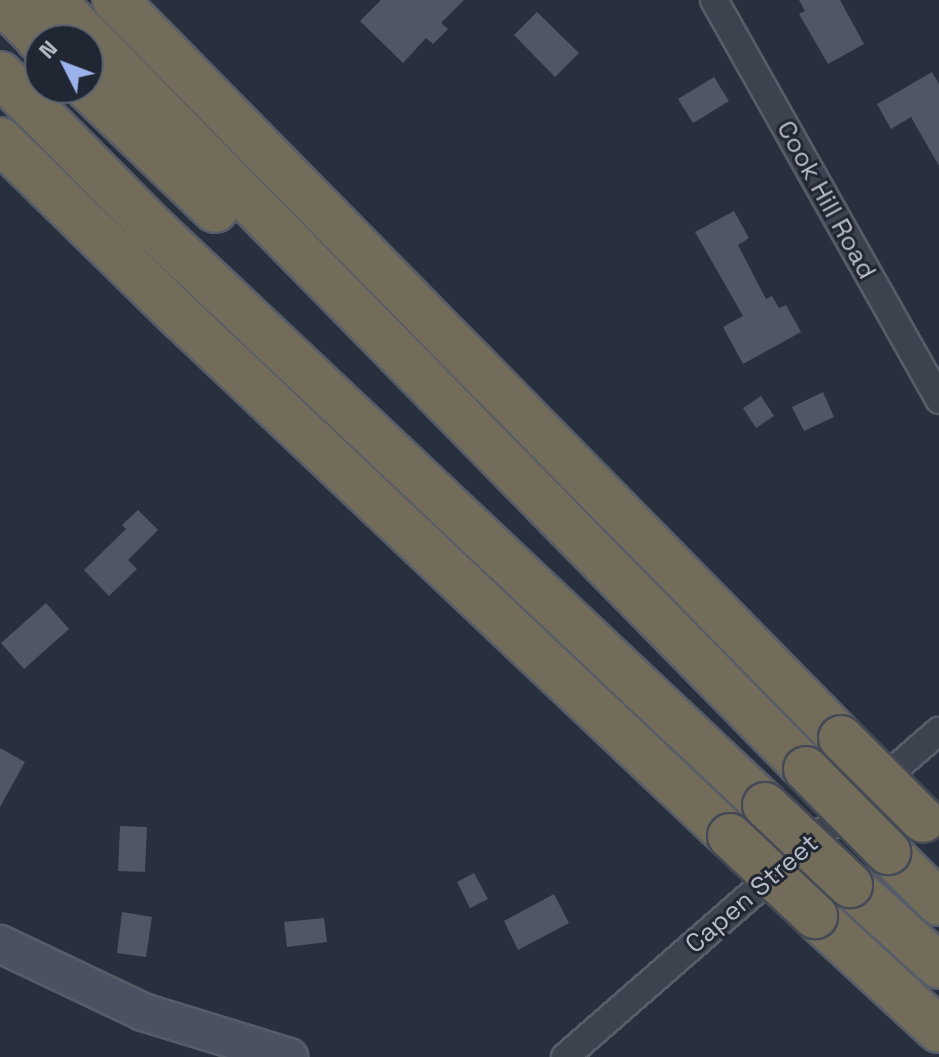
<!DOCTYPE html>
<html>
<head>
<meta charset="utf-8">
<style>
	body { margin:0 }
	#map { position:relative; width:939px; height:1057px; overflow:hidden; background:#282f3d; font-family:"Space Grotesk",sans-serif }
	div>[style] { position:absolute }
	.building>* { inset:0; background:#4f5766 }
	.roads { filter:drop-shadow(2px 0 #575d68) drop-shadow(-2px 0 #575d68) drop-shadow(0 2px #575d68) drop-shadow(0 -2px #575d68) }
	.street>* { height:26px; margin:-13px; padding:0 13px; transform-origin:13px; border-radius:13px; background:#3c424e }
	.secondary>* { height:36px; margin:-18px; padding:0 18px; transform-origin:18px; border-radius:18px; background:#4b5160 }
	.highway>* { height:44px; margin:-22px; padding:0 22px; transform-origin:22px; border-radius:22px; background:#736c5a }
	.bridges { filter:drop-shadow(2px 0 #444a55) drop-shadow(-2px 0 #444a55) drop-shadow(0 2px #444a55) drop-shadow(0 -2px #444a55) }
	.highway-bridge>* { height:44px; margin:-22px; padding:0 22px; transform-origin:22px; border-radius:22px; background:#736c5a }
	span { translate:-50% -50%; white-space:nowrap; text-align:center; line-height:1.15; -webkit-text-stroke:6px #212633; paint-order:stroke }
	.street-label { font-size:26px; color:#b8bdc8 }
	.north { position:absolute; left:24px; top:24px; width:80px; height:80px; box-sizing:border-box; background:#212633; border:2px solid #5d626f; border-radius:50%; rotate:312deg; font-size:22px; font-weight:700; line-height:32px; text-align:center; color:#b8bdc8 }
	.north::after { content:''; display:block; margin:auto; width:28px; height:36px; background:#9ab1ec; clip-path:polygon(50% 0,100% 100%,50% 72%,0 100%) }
</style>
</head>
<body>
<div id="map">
	<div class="building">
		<i style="clip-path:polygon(381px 0,464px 0,441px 23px,448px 29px,433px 44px,426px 38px,403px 63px,360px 21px)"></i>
		<i style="clip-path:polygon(799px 0,840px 0,864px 44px,828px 64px,799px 14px,805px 11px)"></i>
		<i style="clip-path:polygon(537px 12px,579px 53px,555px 77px,514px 35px)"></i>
		<i style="clip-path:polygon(932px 72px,939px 84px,939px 166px,911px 117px,891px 129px,877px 104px)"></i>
		<i style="clip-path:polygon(714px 77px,729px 101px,693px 123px,678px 99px)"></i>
		<i style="clip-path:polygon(734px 211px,749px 238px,738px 245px,766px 299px,772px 296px,779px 308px,786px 305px,801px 332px,743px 364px,723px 327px,743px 316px,695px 232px)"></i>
		<i style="clip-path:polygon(823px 392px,834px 417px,804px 431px,792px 407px)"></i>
		<i style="clip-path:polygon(761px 396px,774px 416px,756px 428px,743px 408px)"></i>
		<i style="clip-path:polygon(138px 510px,158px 530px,128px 560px,137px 569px,109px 596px,84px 570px,126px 529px,122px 525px)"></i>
		<i style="clip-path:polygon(46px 603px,69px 629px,24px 669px,1px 643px)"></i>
		<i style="clip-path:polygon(0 748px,25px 762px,0 807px)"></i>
		<i style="clip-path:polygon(120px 826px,147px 827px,145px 872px,118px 871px)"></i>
		<i style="clip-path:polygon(474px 873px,488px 899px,470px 908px,457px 882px)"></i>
		<i style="clip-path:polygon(554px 894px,569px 923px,518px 950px,504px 921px)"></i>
		<i style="clip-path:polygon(122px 912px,152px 917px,146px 957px,117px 953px)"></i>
		<i style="clip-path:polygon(324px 918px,327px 942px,287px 947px,284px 922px)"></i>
	</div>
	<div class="roads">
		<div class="street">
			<i style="left:714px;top:0;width:459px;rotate:60.6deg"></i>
			<i style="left:565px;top:1057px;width:496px;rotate:-41.1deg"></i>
		</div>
		<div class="secondary">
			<i style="left:0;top:944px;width:158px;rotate:25.4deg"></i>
			<i style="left:143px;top:1012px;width:153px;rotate:17.1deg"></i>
		</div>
		<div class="highway">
			<i style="left:1px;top:0;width:56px;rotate:45.7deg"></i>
			<i style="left:52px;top:0;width:1077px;rotate:45.56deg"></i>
			<i style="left:115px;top:0;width:1035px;rotate:45.47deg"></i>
			<i style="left:0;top:74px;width:218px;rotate:45.2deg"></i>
			<i style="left:154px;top:229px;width:840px;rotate:43.31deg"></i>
			<i style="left:88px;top:88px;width:176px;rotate:43.8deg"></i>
			<i style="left:0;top:140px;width:255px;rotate:44.4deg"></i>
			<i style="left:182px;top:318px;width:754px;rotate:43.39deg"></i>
			<i style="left:888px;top:852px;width:72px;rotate:45deg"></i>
			<i style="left:850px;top:885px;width:120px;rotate:42.3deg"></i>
			<i style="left:815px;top:916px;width:168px;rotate:42.6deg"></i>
		</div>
	</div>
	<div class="bridges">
		<div class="highway-bridge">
			<i style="left:841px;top:738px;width:116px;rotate:45deg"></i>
			<i style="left:806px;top:769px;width:117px;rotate:45.3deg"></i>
			<i style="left:765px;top:805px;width:117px;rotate:43.3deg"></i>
			<i style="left:730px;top:836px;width:117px;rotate:43.3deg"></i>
		</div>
	</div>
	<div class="street-label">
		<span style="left:826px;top:200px;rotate:61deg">Cook Hill Road</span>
		<span style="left:752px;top:894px;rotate:-41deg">Capen Street</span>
	</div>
	<div class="north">N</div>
</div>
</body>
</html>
